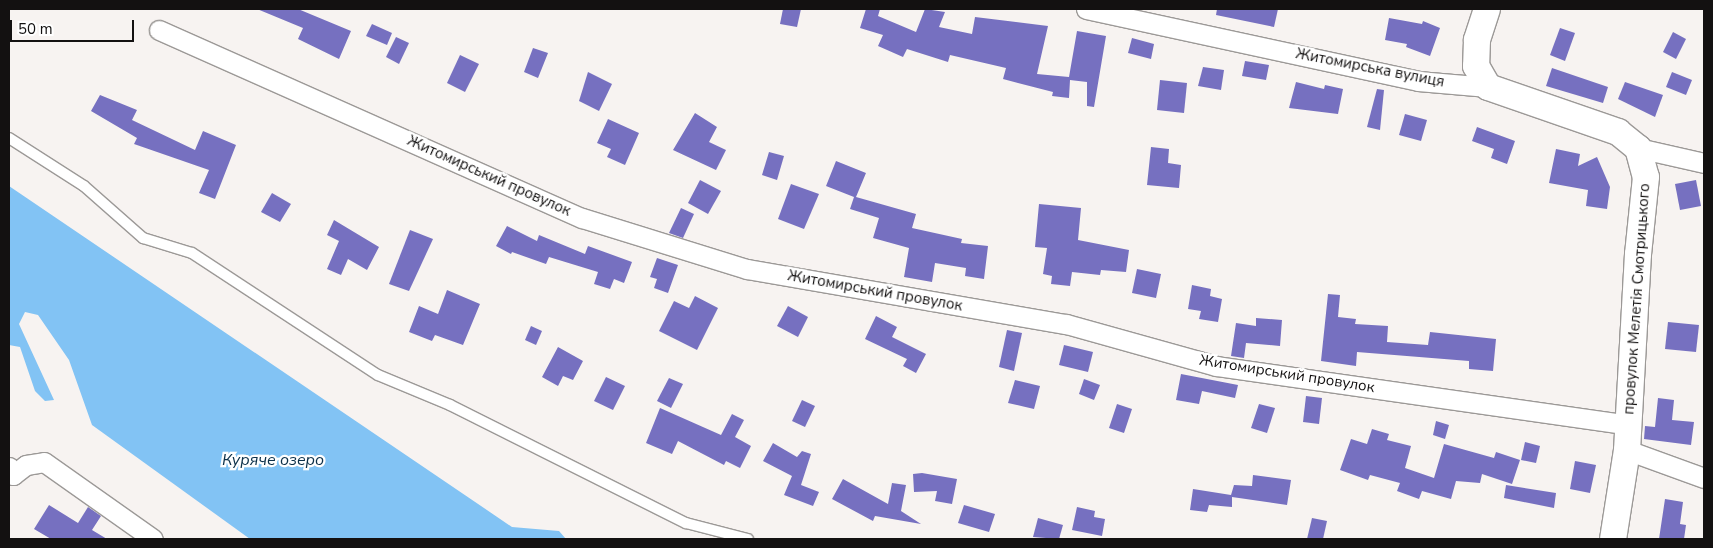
<!DOCTYPE html>
<html>
<head>
<meta charset="utf-8">
<style>
	body { margin:0 }
	#map { position:relative; width:1713px; height:548px; overflow:hidden; background:#f7f3f1; font-family:"Nunito Sans",sans-serif }
	div>[style] { position:absolute }
	.water>* { inset:0; background:#82c3f4 }
	.building>* { inset:0; background:#7670c0 }
	.roads { filter:drop-shadow(1px 0 #9c9997) drop-shadow(-1px 0 #9c9997) drop-shadow(0 1px #9c9997) drop-shadow(0 -1px #9c9997) }
	.lane>* { height:10px; margin:-5px; padding:0 5px; transform-origin:5px; border-radius:5px; background:#fff }
	.street>* { height:19px; margin:-9.5px; padding:0 9.5px; transform-origin:9.5px; border-radius:9.5px; background:#fff }
	.secondary>* { height:26px; margin:-13px; padding:0 13px; transform-origin:13px; border-radius:13px; background:#fff }
	span { translate:-50% -50%; white-space:nowrap; text-align:center; line-height:1.15; -webkit-text-stroke:4.5px #fff; paint-order:stroke }
	.street-label { font-size:15px; color:#131111 }
	.water-label { font-size:16px; color:#0c3049; font-style:italic }
	.frame { position:absolute; inset:0; border:10px solid #131111; pointer-events:none }
	.scale { position:absolute; left:10px; top:20px; width:124px; height:22px; box-sizing:border-box; border:2px solid #131111; border-top:0; padding-left:6px; font-size:15px; line-height:18px; white-space:nowrap; color:#131111; -webkit-text-stroke:4px #fff; paint-order:stroke }
</style>
</head>
<body>
<div id="map">
	<div class="water">
		<i style="clip-path:polygon(9px 186px,512px 527px,559px 531px,566px 539px,250px 539px,92px 425px,69px 360px,38px 315px,25px 312px,19px 324px,54px 400px,45px 401px,35px 391px,20px 347px,9px 345px)"></i>
	</div>
	<div class="building">
		<i style="clip-path:polygon(257px 9px,298px 9px,351px 31px,339px 59px,298px 39px,303px 28px)"></i>
		<i style="clip-path:polygon(783px 9px,801px 9px,797px 27px,780px 24px)"></i>
		<i style="clip-path:polygon(866px 9px,880px 9px,878px 16px,916px 32px,925px 9px,945px 12px,939px 27px,972px 34px,975px 17px,1048px 26px,1037px 74px,1069px 77px,1077px 31px,1106px 36px,1094px 107px,1087px 106px,1087px 82px,1070px 80px,1069px 98px,1052px 96px,1053px 92px,1003px 79px,1006px 68px,950px 55px,948px 62px,907px 49px,903px 57px,878px 46px,883px 35px,860px 28px)"></i>
		<i style="clip-path:polygon(1217px 9px,1278px 9px,1274px 27px,1216px 15px)"></i>
		<i style="clip-path:polygon(1389px 18px,1422px 24px,1423px 21px,1440px 28px,1430px 56px,1406px 47px,1407px 44px,1385px 40px)"></i>
		<i style="clip-path:polygon(372px 24px,392px 33px,387px 45px,366px 36px)"></i>
		<i style="clip-path:polygon(1560px 28px,1575px 33px,1565px 61px,1550px 55px)"></i>
		<i style="clip-path:polygon(1673px 32px,1686px 39px,1676px 59px,1663px 52px)"></i>
		<i style="clip-path:polygon(396px 37px,409px 43px,399px 64px,386px 57px)"></i>
		<i style="clip-path:polygon(1132px 38px,1154px 44px,1151px 59px,1128px 53px)"></i>
		<i style="clip-path:polygon(533px 48px,548px 53px,538px 78px,524px 72px)"></i>
		<i style="clip-path:polygon(460px 55px,479px 64px,465px 92px,447px 83px)"></i>
		<i style="clip-path:polygon(1245px 61px,1269px 65px,1266px 80px,1242px 76px)"></i>
		<i style="clip-path:polygon(1203px 67px,1224px 70px,1221px 90px,1198px 86px)"></i>
		<i style="clip-path:polygon(1552px 68px,1608px 87px,1603px 103px,1546px 86px)"></i>
		<i style="clip-path:polygon(588px 72px,612px 84px,599px 111px,579px 101px)"></i>
		<i style="clip-path:polygon(1672px 72px,1692px 80px,1686px 95px,1666px 87px)"></i>
		<i style="clip-path:polygon(1160px 80px,1187px 83px,1184px 113px,1157px 110px)"></i>
		<i style="clip-path:polygon(1296px 82px,1324px 89px,1325px 85px,1343px 89px,1338px 114px,1289px 108px)"></i>
		<i style="clip-path:polygon(1625px 82px,1663px 95px,1655px 117px,1618px 99px)"></i>
		<i style="clip-path:polygon(1377px 89px,1384px 90px,1380px 130px,1367px 127px)"></i>
		<i style="clip-path:polygon(100px 95px,137px 110px,132px 120px,195px 150px,203px 131px,236px 145px,215px 199px,199px 193px,209px 170px,134px 144px,137px 138px,91px 111px)"></i>
		<i style="clip-path:polygon(695px 113px,717px 127px,709px 142px,726px 150px,716px 170px,673px 150px)"></i>
		<i style="clip-path:polygon(1405px 114px,1427px 120px,1421px 141px,1399px 135px)"></i>
		<i style="clip-path:polygon(608px 119px,639px 133px,625px 165px,607px 157px,611px 149px,597px 143px)"></i>
		<i style="clip-path:polygon(1477px 127px,1515px 141px,1507px 164px,1491px 158px,1494px 149px,1472px 141px)"></i>
		<i style="clip-path:polygon(1151px 147px,1169px 149px,1168px 163px,1181px 165px,1179px 188px,1147px 185px)"></i>
		<i style="clip-path:polygon(1556px 149px,1580px 154px,1578px 166px,1597px 157px,1610px 187px,1607px 209px,1586px 206px,1588px 190px,1549px 183px)"></i>
		<i style="clip-path:polygon(769px 152px,784px 156px,777px 180px,762px 175px)"></i>
		<i style="clip-path:polygon(836px 161px,866px 173px,856px 197px,916px 214px,912px 228px,962px 239px,961px 243px,988px 246px,984px 279px,965px 276px,966px 268px,935px 263px,932px 282px,904px 277px,909px 248px,873px 238px,879px 218px,850px 209px,854px 197px,826px 186px)"></i>
		<i style="clip-path:polygon(700px 180px,721px 191px,708px 214px,688px 203px)"></i>
		<i style="clip-path:polygon(1696px 180px,1701px 206px,1680px 210px,1675px 184px)"></i>
		<i style="clip-path:polygon(791px 184px,819px 194px,804px 229px,778px 219px)"></i>
		<i style="clip-path:polygon(272px 193px,291px 204px,280px 222px,261px 212px)"></i>
		<i style="clip-path:polygon(1039px 204px,1081px 208px,1078px 240px,1129px 250px,1126px 272px,1101px 270px,1100px 275px,1072px 272px,1070px 286px,1051px 284px,1052px 276px,1043px 274px,1047px 248px,1035px 247px)"></i>
		<i style="clip-path:polygon(681px 208px,694px 214px,683px 238px,669px 233px)"></i>
		<i style="clip-path:polygon(334px 220px,379px 247px,367px 270px,348px 259px,341px 275px,327px 269px,339px 241px,327px 235px)"></i>
		<i style="clip-path:polygon(507px 226px,537px 241px,539px 235px,585px 254px,588px 246px,632px 262px,624px 283px,614px 279px,610px 289px,594px 284px,598px 272px,549px 257px,546px 264px,512px 252px,511px 254px,496px 246px)"></i>
		<i style="clip-path:polygon(410px 230px,433px 239px,409px 291px,389px 284px)"></i>
		<i style="clip-path:polygon(657px 258px,678px 265px,668px 293px,654px 288px,657px 279px,650px 277px)"></i>
		<i style="clip-path:polygon(1137px 269px,1161px 274px,1156px 298px,1132px 293px)"></i>
		<i style="clip-path:polygon(1192px 285px,1211px 289px,1210px 296px,1222px 299px,1218px 322px,1199px 319px,1201px 311px,1188px 309px)"></i>
		<i style="clip-path:polygon(447px 290px,480px 304px,463px 345px,435px 335px,432px 341px,409px 332px,419px 306px,438px 314px)"></i>
		<i style="clip-path:polygon(1328px 294px,1340px 295px,1338px 317px,1356px 319px,1355px 324px,1388px 326px,1387px 342px,1428px 345px,1430px 332px,1496px 339px,1493px 371px,1469px 369px,1469px 361px,1357px 352px,1356px 366px,1321px 361px)"></i>
		<i style="clip-path:polygon(695px 296px,718px 308px,697px 350px,659px 331px,674px 301px,689px 308px)"></i>
		<i style="clip-path:polygon(788px 306px,808px 317px,798px 337px,777px 326px)"></i>
		<i style="clip-path:polygon(876px 316px,897px 327px,892px 337px,926px 354px,916px 373px,903px 366px,907px 359px,865px 339px)"></i>
		<i style="clip-path:polygon(1256px 318px,1282px 320px,1280px 346px,1246px 343px,1244px 358px,1231px 356px,1236px 323px,1256px 326px)"></i>
		<i style="clip-path:polygon(1668px 322px,1699px 325px,1696px 352px,1665px 349px)"></i>
		<i style="clip-path:polygon(531px 326px,542px 331px,536px 345px,525px 340px)"></i>
		<i style="clip-path:polygon(1007px 330px,1022px 333px,1014px 371px,999px 367px)"></i>
		<i style="clip-path:polygon(1064px 345px,1093px 352px,1088px 372px,1059px 365px)"></i>
		<i style="clip-path:polygon(558px 347px,583px 361px,573px 380px,563px 376px,558px 386px,542px 377px)"></i>
		<i style="clip-path:polygon(1181px 374px,1238px 385px,1235px 398px,1202px 391px,1199px 404px,1176px 400px)"></i>
		<i style="clip-path:polygon(606px 377px,625px 386px,613px 410px,594px 401px)"></i>
		<i style="clip-path:polygon(669px 378px,683px 384px,671px 408px,657px 401px)"></i>
		<i style="clip-path:polygon(1084px 379px,1100px 385px,1094px 400px,1079px 394px)"></i>
		<i style="clip-path:polygon(1015px 380px,1040px 386px,1034px 409px,1008px 403px)"></i>
		<i style="clip-path:polygon(1306px 396px,1322px 398px,1319px 424px,1303px 422px)"></i>
		<i style="clip-path:polygon(1658px 398px,1674px 400px,1672px 420px,1694px 422px,1691px 445px,1644px 439px,1645px 426px,1655px 427px)"></i>
		<i style="clip-path:polygon(802px 400px,815px 406px,805px 427px,792px 421px)"></i>
		<i style="clip-path:polygon(1117px 404px,1132px 409px,1124px 433px,1109px 428px)"></i>
		<i style="clip-path:polygon(1259px 404px,1275px 408px,1267px 433px,1251px 428px)"></i>
		<i style="clip-path:polygon(660px 408px,721px 435px,732px 414px,744px 420px,735px 437px,751px 446px,740px 468px,726px 461px,724px 465px,678px 441px,672px 454px,646px 443px)"></i>
		<i style="clip-path:polygon(1436px 421px,1449px 425px,1445px 439px,1433px 435px)"></i>
		<i style="clip-path:polygon(1372px 429px,1389px 434px,1387px 440px,1411px 446px,1405px 468px,1434px 478px,1444px 444px,1494px 458px,1496px 452px,1520px 460px,1512px 484px,1482px 474px,1480px 483px,1456px 481px,1451px 499px,1422px 491px,1419px 499px,1397px 491px,1400px 483px,1370px 475px,1368px 480px,1340px 470px,1351px 439px,1367px 444px)"></i>
		<i style="clip-path:polygon(1525px 442px,1540px 446px,1536px 463px,1521px 460px)"></i>
		<i style="clip-path:polygon(773px 443px,797px 457px,802px 451px,811px 454px,801px 485px,819px 492px,813px 506px,784px 495px,792px 476px,763px 461px)"></i>
		<i style="clip-path:polygon(1575px 461px,1596px 465px,1590px 493px,1570px 489px)"></i>
		<i style="clip-path:polygon(922px 473px,957px 479px,952px 504px,935px 501px,937px 491px,914px 492px,913px 474px)"></i>
		<i style="clip-path:polygon(1253px 475px,1291px 480px,1287px 505px,1232px 497px,1232px 507px,1209px 505px,1207px 512px,1190px 510px,1193px 489px,1231px 495px,1234px 485px,1252px 486px)"></i>
		<i style="clip-path:polygon(843px 479px,888px 504px,892px 483px,906px 485px,901px 511px,921px 524px,875px 516px,873px 521px,832px 499px)"></i>
		<i style="clip-path:polygon(1506px 485px,1556px 493px,1554px 508px,1504px 498px)"></i>
		<i style="clip-path:polygon(1665px 499px,1683px 502px,1680px 524px,1686px 525px,1684px 539px,1659px 539px)"></i>
		<i style="clip-path:polygon(49px 505px,78px 523px,88px 507px,101px 516px,92px 530px,107px 539px,51px 539px,34px 529px)"></i>
		<i style="clip-path:polygon(964px 505px,995px 514px,989px 532px,958px 523px)"></i>
		<i style="clip-path:polygon(1077px 507px,1095px 511px,1094px 517px,1105px 519px,1102px 536px,1072px 530px)"></i>
		<i style="clip-path:polygon(1038px 518px,1063px 525px,1059px 539px,1033px 537px)"></i>
		<i style="clip-path:polygon(1312px 518px,1327px 521px,1323px 539px,1307px 539px)"></i>
	</div>
	<div class="roads">
		<div class="lane">
			<i style="left:9px;top:138px;width:89px;rotate:32.6deg"></i>
			<i style="left:84px;top:186px;width:79px;rotate:41.4deg"></i>
			<i style="left:143px;top:238px;width:51px;rotate:17deg"></i>
			<i style="left:192px;top:253px;width:222px;rotate:33.3deg"></i>
			<i style="left:378px;top:375px;width:78px;rotate:22.6deg"></i>
			<i style="left:450px;top:405px;width:264px;rotate:26.6deg"></i>
			<i style="left:686px;top:523px;width:64px;rotate:14.5deg"></i>
		</div>
		<div class="street">
			<i style="left:1086px;top:9px;width:340px;rotate:12.2deg"></i>
			<i style="left:1418px;top:81px;width:70px;rotate:4.9deg"></i>
			<i style="left:159px;top:30px;width:463px;rotate:24deg"></i>
			<i style="left:582px;top:218px;width:173px;rotate:17.2deg"></i>
			<i style="left:747px;top:269px;width:324px;rotate:9.8deg"></i>
			<i style="left:1066px;top:324px;width:156px;rotate:15.6deg"></i>
			<i style="left:1216px;top:366px;width:417px;rotate:8.1deg"></i>
			<i style="left:1638px;top:148px;width:68px;rotate:12.8deg"></i>
			<i style="left:1627px;top:450px;width:82px;rotate:20deg"></i>
			<i style="left:9px;top:467px;width:9px;rotate:63deg"></i>
			<i style="left:13px;top:475px;width:16px;rotate:-38deg"></i>
			<i style="left:26px;top:465px;width:18px;rotate:-9deg"></i>
			<i style="left:44px;top:462px;width:133px;rotate:35.2deg"></i>
		</div>
		<div class="secondary">
			<i style="left:1487px;top:9px;width:33px;rotate:108deg"></i>
			<i style="left:1477px;top:40px;width:26px;rotate:92deg"></i>
			<i style="left:1476px;top:66px;width:24px;rotate:60deg"></i>
			<i style="left:1488px;top:87px;width:138px;rotate:19.1deg"></i>
			<i style="left:1618px;top:132px;width:26px;rotate:39deg"></i>
			<i style="left:1638px;top:148px;width:30px;rotate:75deg"></i>
			<i style="left:1646px;top:177px;width:77px;rotate:95.9deg"></i>
			<i style="left:1638px;top:254px;width:196px;rotate:93.2deg"></i>
			<i style="left:1627px;top:450px;width:90px;rotate:98.9deg"></i>
		</div>
	</div>
	<div class="street-label">
		<span style="left:1370px;top:68px;rotate:11deg">Житомирська вулиця</span>
		<span style="left:489px;top:176px;rotate:24deg">Житомирський провулок</span>
		<span style="left:875px;top:291px;rotate:10deg">Житомирський провулок</span>
		<span style="left:1637px;top:299px;rotate:-86deg">провулок Мелетія Смотрицького</span>
		<span style="left:1287px;top:374px;rotate:9deg">Житомирський провулок</span>
	</div>
	<div class="water-label">
		<span style="left:273px;top:460px">Куряче озеро</span>
	</div>
	<div class="frame"></div>
	<div class="scale">50 m</div>
</div>
</body>
</html>
